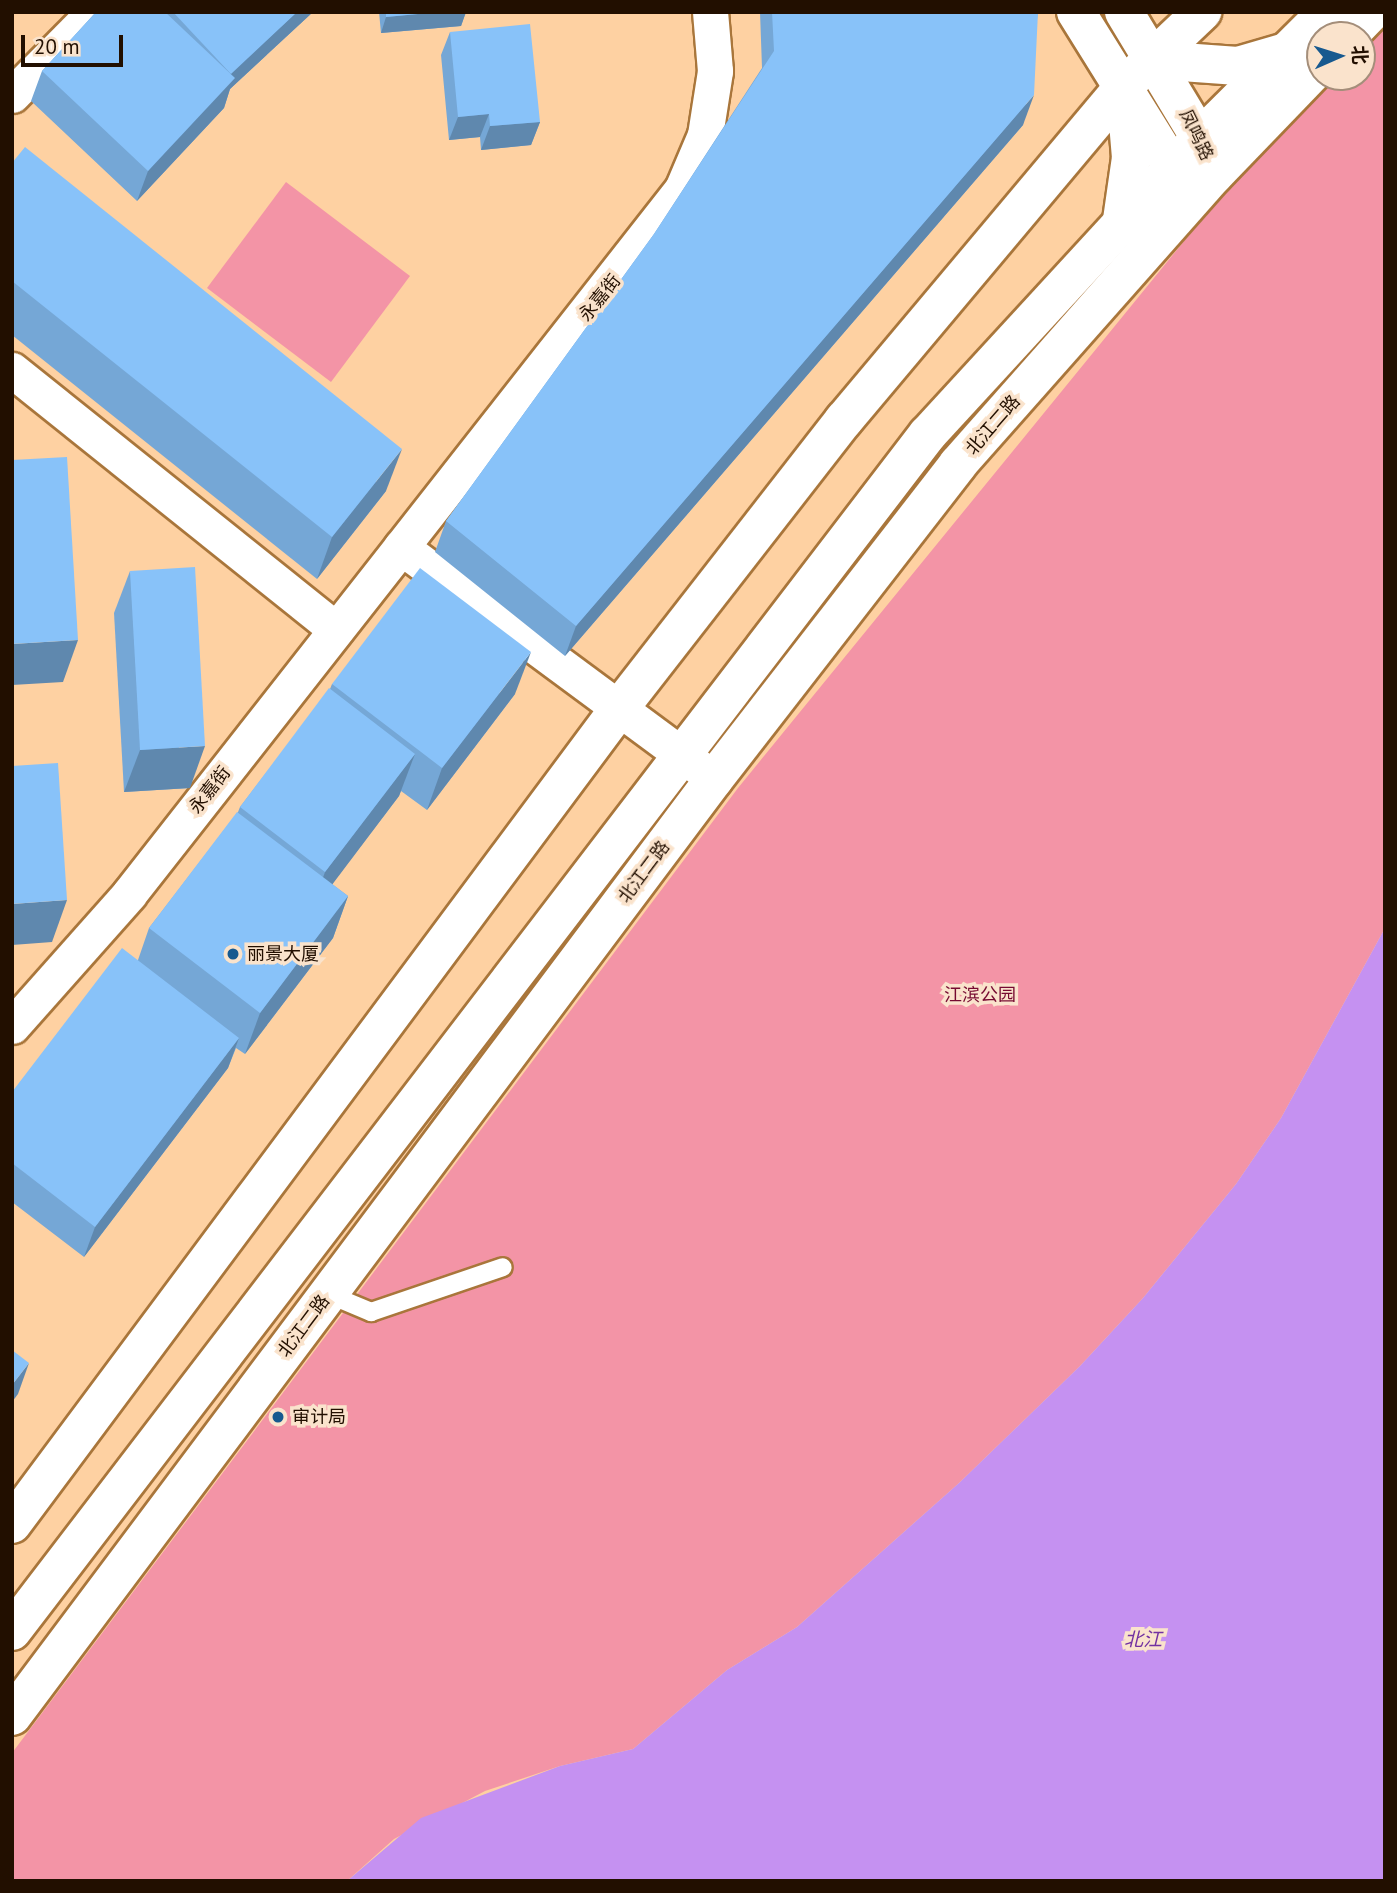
<!DOCTYPE html>
<html>
<head>
<meta charset="utf-8">
<style>
	body { margin:0 }
	#map { position:relative; width:1397px; height:1893px; overflow:hidden; background:#fed1a2; font-family:"PT Sans","Noto Sans SC",sans-serif }
	div>[style] { position:absolute }
	.green>* { inset:0; background:#f394a6 }
	.water>* { inset:0; background:#c591f1 }
	.roads { filter:drop-shadow(2px 0 #a9763b) drop-shadow(-2px 0 #a9763b) drop-shadow(0 2px #a9763b) drop-shadow(0 -2px #a9763b) }
	.lane>* { height:18px; margin:-9px; padding:0 9px; transform-origin:9px; border-radius:9px; background:#fff }
	.street>* { height:35px; margin:-17.5px; padding:0 17.5px; transform-origin:17.5px; border-radius:17.5px; background:#fff }
	.secondary>* { height:38px; margin:-19px; padding:0 19px; transform-origin:19px; border-radius:19px; background:#fff }
	.wall>* { inset:0; background:#75a7d6 }
	.shaded-wall>* { inset:0; background:#5f88ae }
	.building>* { inset:0; background:#88c2f9 }
	.dots>* { width:19px; height:19px; translate:-50% -50%; box-sizing:border-box; border:4px solid #fae3cc; border-radius:50% }
	span { translate:-50% -50%; white-space:nowrap; text-align:center; line-height:1.15; -webkit-text-stroke:7px #fae3cc; paint-order:stroke }
	.street-label { font-size:18px; color:#220f00 }
	.poi-label { font-size:18px; color:#220f00 }
	.left { translate:0 -50%; text-align:left }
	.park-label { font-size:18px; color:#760a31 }
	.water-label { font-size:19px; color:#7331a1; font-style:italic }
	.frame { position:absolute; inset:0; border:14px solid #220f00; pointer-events:none }
	.north { position:absolute; left:1306px; top:21px; width:70px; height:70px; box-sizing:border-box; background:#fae3cc; border:2px solid #a48e7a; border-radius:50%; rotate:87deg; font-size:19px; font-weight:700; line-height:28px; text-align:center; color:#220f00 }
	.north::after { content:''; display:block; margin:auto; width:24px; height:32px; background:#17598f; clip-path:polygon(50% 0,100% 100%,50% 72%,0 100%) }
	.scale { position:absolute; left:21px; top:35px; width:102px; height:32px; box-sizing:border-box; border:4px solid #220f00; border-top:0; padding-left:9px; font-size:21px; line-height:24px; white-space:nowrap; color:#220f00; -webkit-text-stroke:5px #fae3cc; paint-order:stroke }
</style>
</head>
<body>
<div id="map">
	<div class="green">
		<i style="clip-path:polygon(1385px 17px,1385px 928px,1281px 1118px,1236px 1184px,1143px 1298px,1080px 1366px,959px 1483px,797px 1627px,727px 1670px,633px 1749px,560px 1766px,485px 1791px,394px 1839px,347px 1881px,12px 1881px,12px 1753px,738px 788px,1282px 121px,1325px 77px,1362px 77px,1362px 40px)"></i>
		<i style="clip-path:polygon(286px 182px,410px 276px,331px 382px,207px 288px)"></i>
	</div>
	<div class="water">
		<i style="clip-path:polygon(1385px 928px,1385px 1881px,347px 1881px,421px 1818px,560px 1766px,633px 1749px,727px 1670px,797px 1627px,959px 1483px,1080px 1366px,1143px 1298px,1236px 1184px,1281px 1118px)"></i>
	</div>
	<div class="roads">
		<div class="lane">
			<i style="left:328px;top:1294px;width:47px;rotate:22.7deg"></i>
			<i style="left:371px;top:1312px;width:139px;rotate:-18.8deg"></i>
		</div>
		<div class="street">
			<i style="left:12px;top:95px;width:117px;rotate:-45.3deg"></i>
			<i style="left:12px;top:370px;width:415px;rotate:38.7deg"></i>
			<i style="left:401px;top:547px;width:378px;rotate:36.5deg"></i>
			<i style="left:12px;top:1026px;width:176px;rotate:-48.4deg"></i>
			<i style="left:129px;top:894px;width:896px;rotate:-51.89deg"></i>
			<i style="left:682px;top:189px;width:59px;rotate:-66.9deg"></i>
			<i style="left:705px;top:135px;width:65px;rotate:-81.1deg"></i>
			<i style="left:715px;top:71px;width:59px;rotate:-94.8deg"></i>
		</div>
		<div class="secondary">
			<i style="left:1076px;top:12px;width:184px;rotate:58.1deg"></i>
			<i style="left:1173px;top:168px;width:25px;rotate:9deg"></i>
			<i style="left:1124px;top:12px;width:147px;rotate:58.9deg"></i>
			<i style="left:1200px;top:138px;width:23px;rotate:70deg"></i>
			<i style="left:1349px;top:35px;width:32px;rotate:-46deg"></i>
			<i style="left:1154px;top:60px;width:84px;rotate:4.1deg"></i>
			<i style="left:1238px;top:66px;width:50px;rotate:-16.3deg"></i>
			<i style="left:1121px;top:227px;width:70px;rotate:-81.8deg"></i>
			<i style="left:1131px;top:158px;width:59px;rotate:-94.8deg"></i>
			<i style="left:12px;top:1524px;width:1015px;rotate:-53.33deg"></i>
			<i style="left:618px;top:710px;width:368px;rotate:-52.1deg"></i>
			<i style="left:844px;top:420px;width:436px;rotate:-50deg"></i>
			<i style="left:1124px;top:86px;width:108px;rotate:-43.5deg"></i>
			<i style="left:12px;top:1631px;width:1507px;rotate:-52.58deg"></i>
			<i style="left:928px;top:434px;width:402px;rotate:-47.4deg"></i>
			<i style="left:1200px;top:138px;width:179px;rotate:-44.8deg"></i>
			<i style="left:12px;top:1716px;width:1171px;rotate:-53.16deg"></i>
			<i style="left:714px;top:779px;width:398px;rotate:-52.2deg"></i>
			<i style="left:958px;top:464px;width:386px;rotate:-48.5deg"></i>
			<i style="left:1214px;top:175px;width:153px;rotate:-46.1deg"></i>
		</div>
	</div>
	<div class="wall">
		<i style="clip-path:polygon(96px 12px,313px 12px,230px 89px,224px 108px,137px 201px,31px 101px,42px 71px)"></i>
		<i style="clip-path:polygon(379px 12px,466px 12px,461px 26px,381px 33px)"></i>
		<i style="clip-path:polygon(760px 12px,1038px 12px,1023px 125px,565px 656px,435px 552px,446px 521px,654px 234px,762px 68px)"></i>
		<i style="clip-path:polygon(450px 32px,540px 122px,531px 145px,481px 150px,480px 137px,449px 140px,441px 55px)"></i>
		<i style="clip-path:polygon(12px 163px,386px 491px,317px 579px,12px 335px)"></i>
		<i style="clip-path:polygon(130px 571px,190px 788px,124px 792px,114px 613px)"></i>
		<i style="clip-path:polygon(332px 684px,515px 694px,427px 810px,401px 791px,399px 796px,332px 884px,348px 896px,333px 938px,245px 1054px,236px 1048px,228px 1068px,84px 1257px,12px 1202px,12px 1092px,138px 960px,149px 928px,238px 812px,240px 807px,330px 689px)"></i>
	</div>
	<div class="shaded-wall">
		<i style="clip-path:polygon(297px 12px,313px 12px,230px 89px,224px 108px,137px 201px,148px 171px,230px 74px)"></i>
		<i style="clip-path:polygon(439px 12px,466px 12px,461px 26px,381px 33px,386px 17px)"></i>
		<i style="clip-path:polygon(1034px 95px,1023px 125px,565px 656px,576px 626px)"></i>
		<i style="clip-path:polygon(489px 114px,480px 137px,449px 140px,458px 117px)"></i>
		<i style="clip-path:polygon(540px 122px,531px 145px,481px 150px,490px 126px)"></i>
		<i style="clip-path:polygon(402px 449px,386px 491px,317px 579px,332px 537px)"></i>
		<i style="clip-path:polygon(78px 640px,63px 682px,12px 685px,12px 644px)"></i>
		<i style="clip-path:polygon(531px 652px,515px 694px,427px 810px,442px 768px)"></i>
		<i style="clip-path:polygon(205px 746px,190px 788px,124px 792px,140px 750px)"></i>
		<i style="clip-path:polygon(415px 754px,399px 796px,310px 914px,325px 872px)"></i>
		<i style="clip-path:polygon(348px 896px,333px 938px,245px 1054px,260px 1013px)"></i>
		<i style="clip-path:polygon(67px 900px,52px 942px,12px 945px,12px 904px)"></i>
		<i style="clip-path:polygon(239px 1038px,228px 1068px,84px 1257px,95px 1227px)"></i>
		<i style="clip-path:polygon(29px 1363px,18px 1394px,12px 1402px,12px 1385px)"></i>
	</div>
	<div class="building">
		<i style="clip-path:polygon(96px 12px,165px 12px,235px 78px,148px 171px,42px 71px)"></i>
		<i style="clip-path:polygon(173px 12px,297px 12px,231px 74px)"></i>
		<i style="clip-path:polygon(386px 12px,439px 12px,386px 17px)"></i>
		<i style="clip-path:polygon(772px 12px,1038px 12px,1034px 95px,576px 626px,446px 521px,654px 234px,774px 51px)"></i>
		<i style="clip-path:polygon(530px 24px,540px 122px,490px 126px,489px 114px,458px 117px,450px 32px)"></i>
		<i style="clip-path:polygon(25px 147px,402px 449px,332px 537px,12px 281px,12px 163px)"></i>
		<i style="clip-path:polygon(67px 457px,78px 640px,12px 644px,12px 460px)"></i>
		<i style="clip-path:polygon(195px 567px,205px 746px,140px 750px,130px 571px)"></i>
		<i style="clip-path:polygon(420px 568px,531px 652px,442px 768px,332px 684px)"></i>
		<i style="clip-path:polygon(329px 688px,415px 754px,325px 872px,240px 807px)"></i>
		<i style="clip-path:polygon(58px 763px,67px 900px,12px 904px,12px 766px)"></i>
		<i style="clip-path:polygon(237px 812px,348px 896px,260px 1013px,149px 928px)"></i>
		<i style="clip-path:polygon(122px 948px,239px 1038px,95px 1227px,12px 1163px,12px 1092px)"></i>
		<i style="clip-path:polygon(12px 1350px,29px 1363px,12px 1385px)"></i>
	</div>
	<div class="dots">
		<i style="left:233px;top:954px;background:#17598f"></i>
		<i style="left:278px;top:1417px;background:#17598f"></i>
	</div>
	<div class="street-label">
		<span style="left:1196px;top:135px;rotate:64deg">凤鸣路</span>
		<span style="left:600px;top:298px;rotate:-51deg">永嘉街</span>
		<span style="left:993px;top:425px;rotate:-49deg">北江二路</span>
		<span style="left:210px;top:790px;rotate:-52deg">永嘉街</span>
		<span style="left:644px;top:872px;rotate:-53deg">北江二路</span>
		<span style="left:304px;top:1326px;rotate:-53deg">北江二路</span>
	</div>
	<div class="poi-label">
		<span class="left" style="left:247px;top:954px">丽景大厦</span>
		<span class="left" style="left:292px;top:1417px">审计局</span>
	</div>
	<div class="park-label">
		<span style="left:980px;top:995px">江滨公园</span>
	</div>
	<div class="water-label">
		<span style="left:1143px;top:1640px">北江</span>
	</div>
	<div class="frame"></div>
	<div class="north">北</div>
	<div class="scale">20 m</div>
</div>
</body>
</html>
